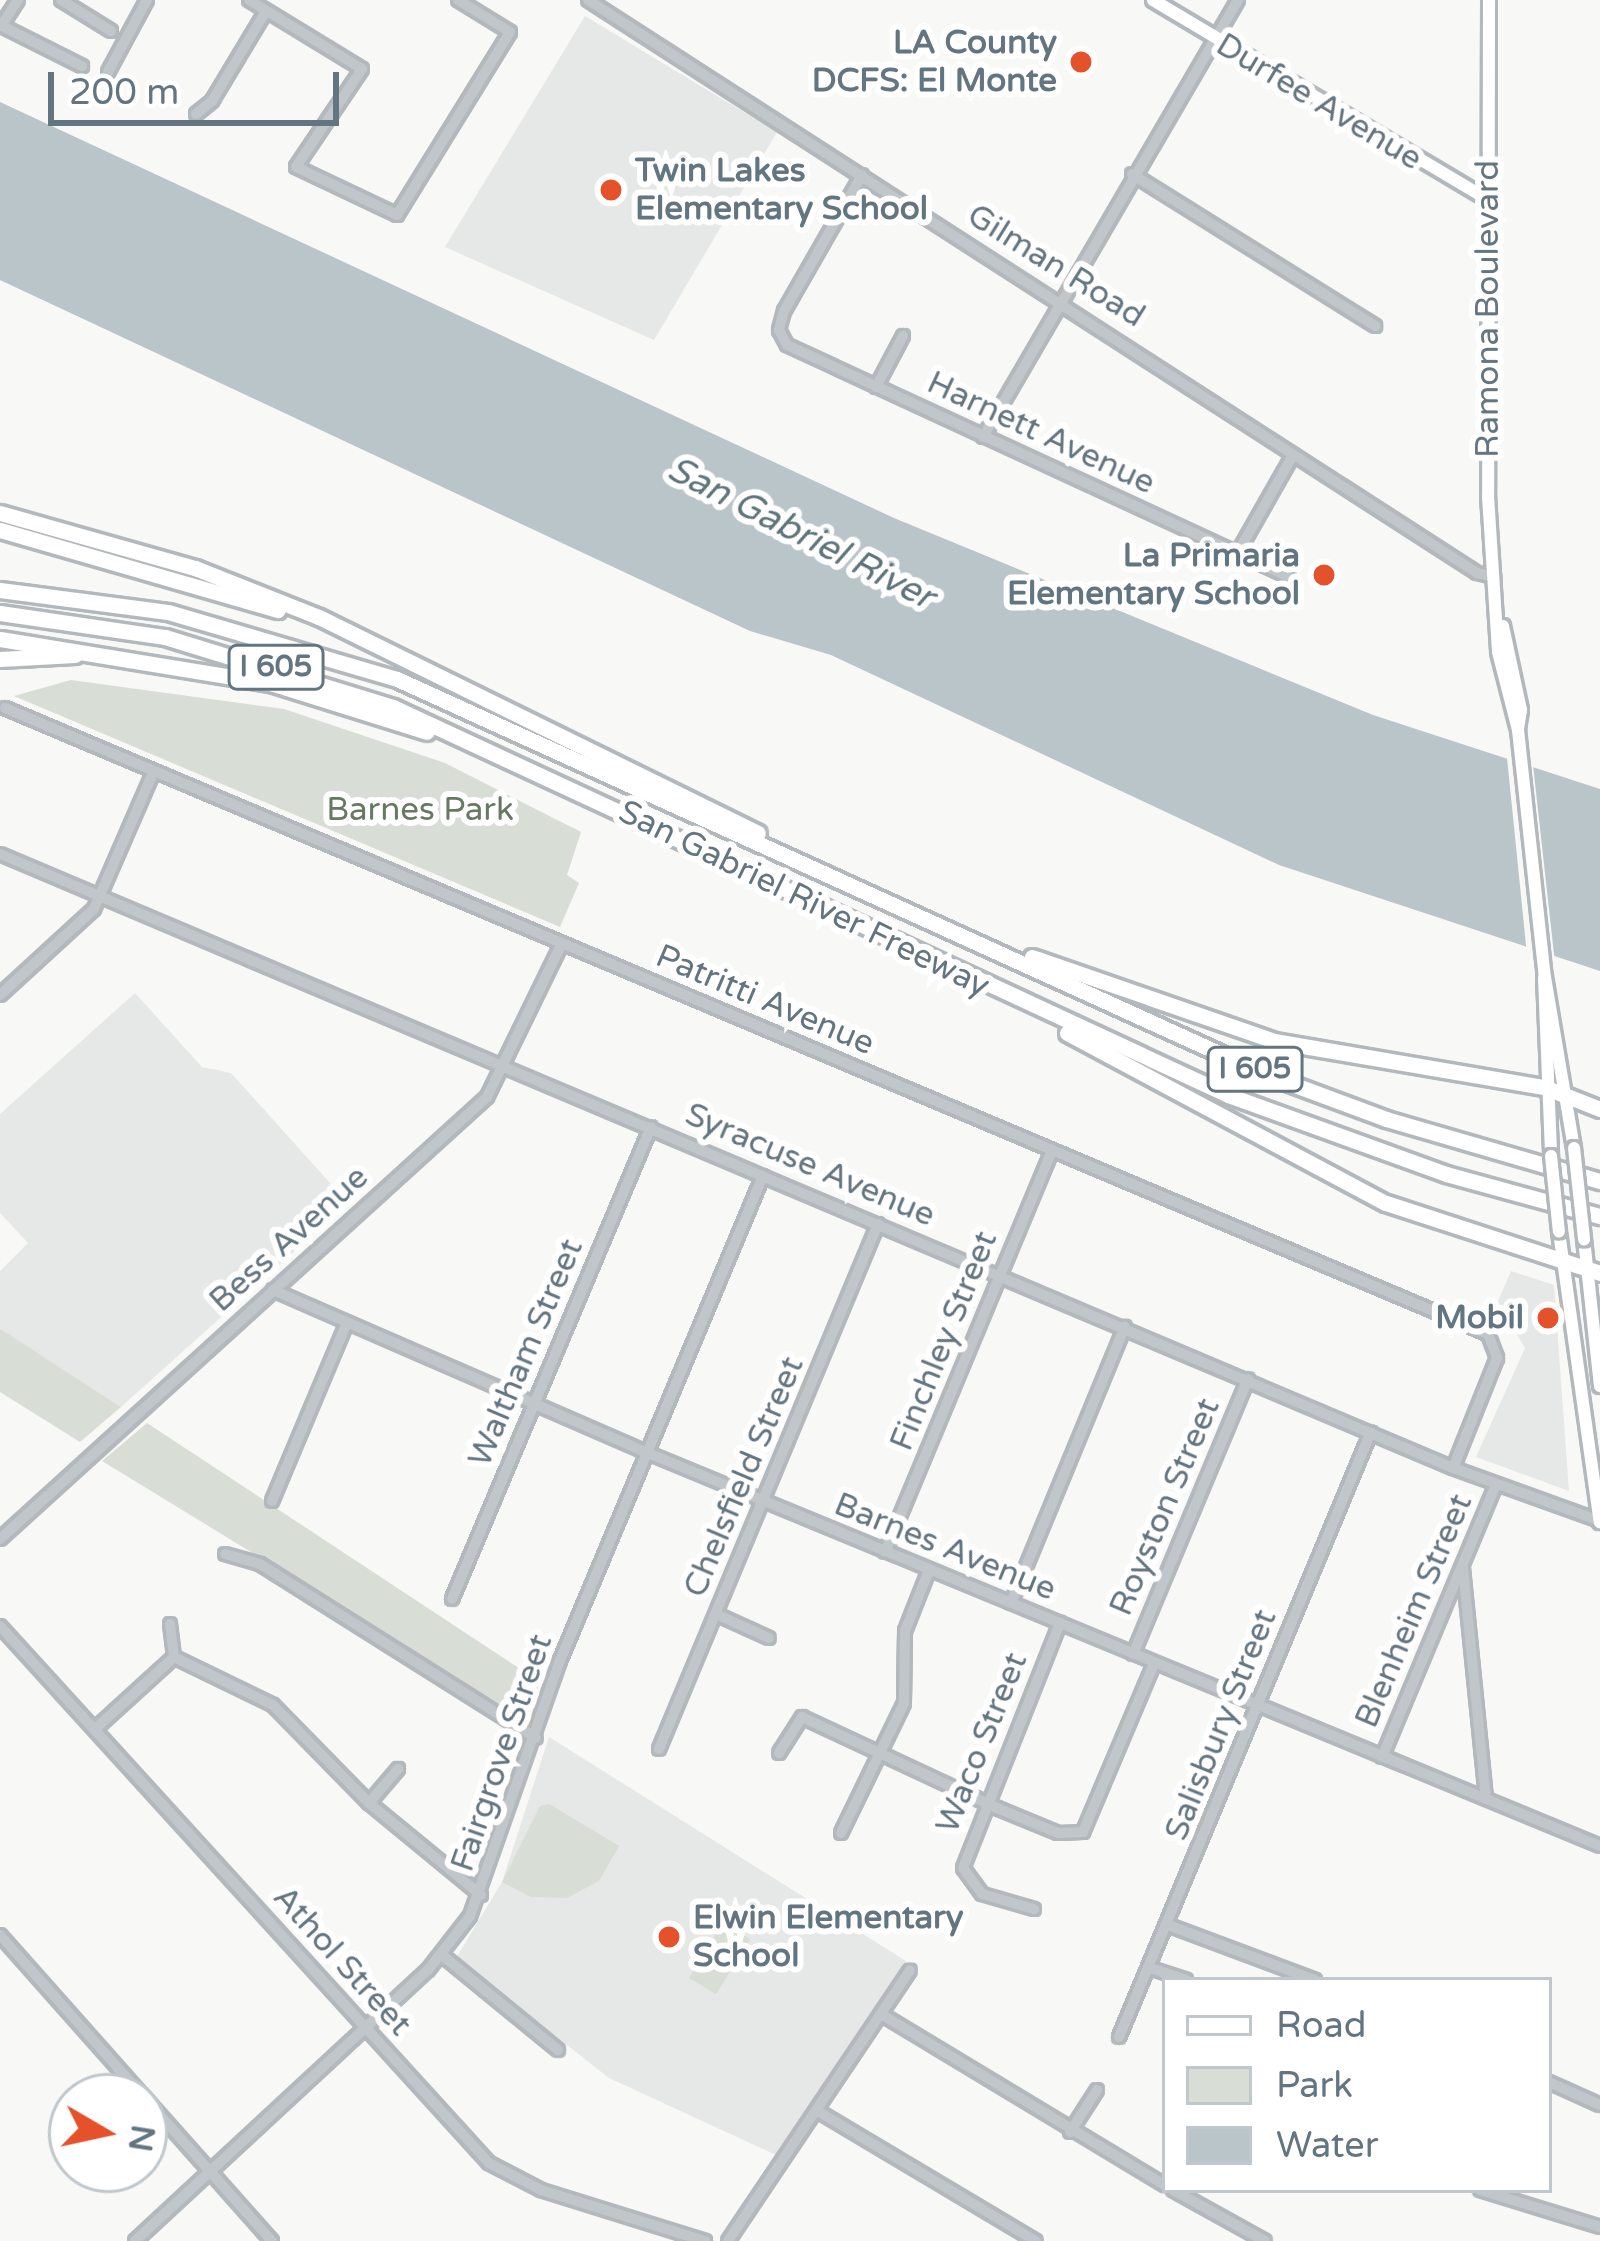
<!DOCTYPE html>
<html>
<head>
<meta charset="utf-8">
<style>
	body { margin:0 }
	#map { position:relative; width:1600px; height:2241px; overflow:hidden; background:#f8f8f6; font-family:"Varela Round",sans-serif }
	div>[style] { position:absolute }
	.built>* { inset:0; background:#e6e7e7 }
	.green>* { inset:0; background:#d8ddd5 }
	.water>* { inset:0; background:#b9c5c9 }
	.pier>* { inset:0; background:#f8f8f6 }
	.roads { filter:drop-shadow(3px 0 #b3b8bc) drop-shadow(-3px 0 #b3b8bc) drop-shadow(0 3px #b3b8bc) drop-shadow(0 -3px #b3b8bc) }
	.minor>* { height:10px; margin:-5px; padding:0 5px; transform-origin:5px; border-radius:5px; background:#c1c6ca }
	.major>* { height:12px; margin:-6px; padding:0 6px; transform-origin:6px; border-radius:6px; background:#fff }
	.highway>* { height:15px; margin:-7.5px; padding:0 7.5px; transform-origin:7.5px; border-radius:7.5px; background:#fff }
	.bridges { filter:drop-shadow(3px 0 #b3b8bc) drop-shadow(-3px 0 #b3b8bc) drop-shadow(0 3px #b3b8bc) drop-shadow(0 -3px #b3b8bc) }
	.major-bridge>* { height:12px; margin:-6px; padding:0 6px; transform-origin:6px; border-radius:6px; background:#fff }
	.dots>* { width:33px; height:33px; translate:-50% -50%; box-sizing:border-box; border:6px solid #fff; border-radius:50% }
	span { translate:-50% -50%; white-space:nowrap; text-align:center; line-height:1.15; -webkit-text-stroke:12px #fff; paint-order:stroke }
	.shield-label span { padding:3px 9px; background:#fff; border:3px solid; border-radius:9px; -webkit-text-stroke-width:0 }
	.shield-label { font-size:30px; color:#637581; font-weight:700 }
	.poi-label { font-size:33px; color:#637581; font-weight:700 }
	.right { translate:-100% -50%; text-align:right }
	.left { translate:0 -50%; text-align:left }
	.street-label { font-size:33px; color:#637581 }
	.park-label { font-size:33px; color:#677962 }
	.water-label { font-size:36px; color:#5e747b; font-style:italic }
	.legend { position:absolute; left:1162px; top:1977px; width:390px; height:216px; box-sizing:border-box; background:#fff; border:3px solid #c1c8cd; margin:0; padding:15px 21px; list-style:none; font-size:36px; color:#637581 }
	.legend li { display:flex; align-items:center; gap:24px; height:60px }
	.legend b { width:60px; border:3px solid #c1c8cd }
	.north { position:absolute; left:48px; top:2073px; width:120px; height:120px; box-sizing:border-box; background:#fff; border:3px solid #c1c8cd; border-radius:50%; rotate:99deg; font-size:33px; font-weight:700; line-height:48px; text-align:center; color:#637581 }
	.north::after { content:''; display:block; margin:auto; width:42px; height:54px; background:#e4512b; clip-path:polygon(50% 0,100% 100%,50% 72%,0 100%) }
	.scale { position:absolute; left:48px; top:72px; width:291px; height:54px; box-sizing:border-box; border:6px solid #637581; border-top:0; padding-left:15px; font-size:36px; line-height:42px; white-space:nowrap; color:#637581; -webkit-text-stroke:9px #fff; paint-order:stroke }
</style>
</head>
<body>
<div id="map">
	<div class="built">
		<i style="clip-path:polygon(585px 16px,777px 132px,654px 340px,445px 247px)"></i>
		<i style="clip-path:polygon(135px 993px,202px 1067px,231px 1073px,348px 1203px,121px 1407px,0 1329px,0 1271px,28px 1243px,0 1213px,0 1114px)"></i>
		<i style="clip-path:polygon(1511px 1271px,1554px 1285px,1569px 1491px,1476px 1457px,1525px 1348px,1509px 1321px,1491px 1318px)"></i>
		<i style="clip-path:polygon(549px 1737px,906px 1961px,778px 2156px,609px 2078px,456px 1958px,502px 1882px)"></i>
	</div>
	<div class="green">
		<i style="clip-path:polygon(71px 680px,284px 709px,445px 763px,581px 832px,567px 875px,579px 883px,560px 927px,14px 696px)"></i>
		<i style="clip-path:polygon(0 1329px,13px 1337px,121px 1407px,80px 1442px,0 1392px)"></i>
		<i style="clip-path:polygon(147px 1423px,540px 1682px,526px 1720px,102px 1461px)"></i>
		<i style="clip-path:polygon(549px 1804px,619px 1846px,599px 1881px,567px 1898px,531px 1897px,502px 1882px,540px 1806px)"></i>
		<i style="clip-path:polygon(723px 1923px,750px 1939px,716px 1994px,689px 1978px)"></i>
	</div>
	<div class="water">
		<i style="clip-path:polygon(0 102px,894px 518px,1373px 715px,1600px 789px,1600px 971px,1279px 865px,831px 655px,750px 631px,0 280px)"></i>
	</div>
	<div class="pier">
		<i style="clip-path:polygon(1507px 758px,1533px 765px,1555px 963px,1527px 955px)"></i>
	</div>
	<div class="roads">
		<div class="minor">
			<i style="left:61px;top:0;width:59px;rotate:31.8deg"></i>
			<i style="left:249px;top:0;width:132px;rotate:31.4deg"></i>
			<i style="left:362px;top:69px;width:118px;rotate:124deg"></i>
			<i style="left:296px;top:167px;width:112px;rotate:25.4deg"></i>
			<i style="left:397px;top:215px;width:215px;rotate:-58.3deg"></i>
			<i style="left:510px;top:32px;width:61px;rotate:-148.4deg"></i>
			<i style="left:588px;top:0;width:1058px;rotate:32.8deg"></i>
			<i style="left:1477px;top:573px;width:18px;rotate:13deg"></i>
			<i style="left:0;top:25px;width:92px;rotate:26.6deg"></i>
			<i style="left:1px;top:26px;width:31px;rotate:-57deg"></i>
			<i style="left:108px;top:72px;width:82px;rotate:-61.6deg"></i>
			<i style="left:196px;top:114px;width:21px;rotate:-39deg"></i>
			<i style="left:212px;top:101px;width:105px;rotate:-59deg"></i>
			<i style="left:1132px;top:174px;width:287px;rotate:32deg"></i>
			<i style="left:862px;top:175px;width:157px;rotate:119.8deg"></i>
			<i style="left:784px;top:311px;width:20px;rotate:105deg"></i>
			<i style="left:779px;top:330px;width:17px;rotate:62deg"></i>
			<i style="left:787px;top:345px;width:553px;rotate:24.8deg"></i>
			<i style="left:876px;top:387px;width:58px;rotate:-62.1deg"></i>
			<i style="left:983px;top:437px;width:506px;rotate:-59.74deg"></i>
			<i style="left:1238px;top:552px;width:112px;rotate:-60.4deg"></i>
			<i style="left:5px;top:708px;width:1610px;rotate:22.89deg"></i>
			<i style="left:1488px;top:1334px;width:26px;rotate:69deg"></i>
			<i style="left:1497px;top:1358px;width:118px;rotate:111.8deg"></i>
			<i style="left:0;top:854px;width:1577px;rotate:22.91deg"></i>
			<i style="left:1453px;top:1468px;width:156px;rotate:19.8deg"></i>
			<i style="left:0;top:995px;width:127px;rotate:-42.5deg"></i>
			<i style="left:94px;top:909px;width:150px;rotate:-66.5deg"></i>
			<i style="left:273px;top:1290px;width:409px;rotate:23.5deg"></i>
			<i style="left:648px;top:1453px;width:1030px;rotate:22.43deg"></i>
			<i style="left:272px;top:1501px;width:191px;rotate:-67.2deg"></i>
			<i style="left:0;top:1539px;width:658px;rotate:-42.23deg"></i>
			<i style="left:487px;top:1097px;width:171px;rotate:-64deg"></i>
			<i style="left:885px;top:1552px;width:435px;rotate:-67.4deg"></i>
			<i style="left:225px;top:1554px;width:36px;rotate:16deg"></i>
			<i style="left:260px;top:1564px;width:326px;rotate:32.2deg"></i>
			<i style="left:1463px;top:1568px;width:232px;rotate:84.3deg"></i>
			<i style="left:452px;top:1599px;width:512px;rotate:-67.14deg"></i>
			<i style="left:1011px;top:1603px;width:299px;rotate:-67.6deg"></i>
			<i style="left:716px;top:1614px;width:58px;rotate:24.4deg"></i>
			<i style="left:170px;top:1624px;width:33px;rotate:83deg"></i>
			<i style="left:174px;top:1657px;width:110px;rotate:25.9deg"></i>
			<i style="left:273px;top:1705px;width:137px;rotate:45.6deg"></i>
			<i style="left:369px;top:1803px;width:145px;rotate:39.4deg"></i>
			<i style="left:0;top:1626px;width:726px;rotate:47.68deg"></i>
			<i style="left:489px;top:2163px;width:59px;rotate:27.4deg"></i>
			<i style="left:541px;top:2190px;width:172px;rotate:17.3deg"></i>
			<i style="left:1133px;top:1654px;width:298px;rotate:-67.3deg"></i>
			<i style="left:95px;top:1729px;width:107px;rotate:-42.3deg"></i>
			<i style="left:659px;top:1749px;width:569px;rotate:-67.36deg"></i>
			<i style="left:779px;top:1753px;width:43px;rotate:-57.4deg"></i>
			<i style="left:802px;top:1717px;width:215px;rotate:25deg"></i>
			<i style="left:997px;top:1808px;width:66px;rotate:22.3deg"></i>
			<i style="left:1058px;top:1833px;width:25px;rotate:-2deg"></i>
			<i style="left:1083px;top:1832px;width:182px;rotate:-67.1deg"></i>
			<i style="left:1382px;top:1757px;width:295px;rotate:-67.3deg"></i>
			<i style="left:369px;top:1803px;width:45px;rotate:-49.5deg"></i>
			<i style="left:841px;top:1833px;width:144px;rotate:-64.1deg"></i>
			<i style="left:904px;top:1703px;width:72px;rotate:-89.2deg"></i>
			<i style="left:905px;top:1631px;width:66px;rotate:-68.5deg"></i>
			<i style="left:1034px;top:1909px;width:54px;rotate:-163.9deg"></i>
			<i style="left:982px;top:1894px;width:32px;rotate:-126deg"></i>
			<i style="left:963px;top:1868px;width:264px;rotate:-68.4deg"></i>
			<i style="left:1168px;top:1925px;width:157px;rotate:20.5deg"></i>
			<i style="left:0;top:1935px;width:217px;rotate:48.4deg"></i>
			<i style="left:442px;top:1955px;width:150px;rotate:39.3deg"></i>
			<i style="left:1150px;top:1968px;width:38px;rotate:18deg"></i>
			<i style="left:881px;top:2014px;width:332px;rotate:31.1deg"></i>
			<i style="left:1119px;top:2037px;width:655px;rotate:-67.39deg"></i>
			<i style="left:1549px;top:2082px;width:56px;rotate:24.3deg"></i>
			<i style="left:144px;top:2097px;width:193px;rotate:48.4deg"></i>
			<i style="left:821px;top:2113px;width:250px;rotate:30.8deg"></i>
			<i style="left:1070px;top:2132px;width:50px;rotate:-57.3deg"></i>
			<i style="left:1173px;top:2190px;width:105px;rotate:29deg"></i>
			<i style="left:1480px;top:2190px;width:126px;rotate:17.1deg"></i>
			<i style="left:135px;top:2241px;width:399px;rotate:-42.8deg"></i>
			<i style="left:428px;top:1970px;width:68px;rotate:-52.1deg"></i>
			<i style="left:470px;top:1916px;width:268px;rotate:-70.6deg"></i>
			<i style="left:559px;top:1663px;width:528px;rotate:-67.27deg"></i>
			<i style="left:728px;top:2241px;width:326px;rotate:-56.1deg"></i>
		</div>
		<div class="major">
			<i style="left:1153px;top:0;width:389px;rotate:30.8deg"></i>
			<i style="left:1489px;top:0;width:496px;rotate:90.1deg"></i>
			<i style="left:1488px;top:496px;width:156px;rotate:86.3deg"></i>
			<i style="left:1498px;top:652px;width:81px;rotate:75.6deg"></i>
			<i style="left:1518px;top:730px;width:248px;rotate:83.8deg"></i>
			<i style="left:1545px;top:977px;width:173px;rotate:80.4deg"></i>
			<i style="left:1503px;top:626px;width:86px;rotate:77.9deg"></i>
			<i style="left:1521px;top:710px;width:19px;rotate:99deg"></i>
			<i style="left:1544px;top:978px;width:178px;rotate:87.7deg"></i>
			<i style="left:1559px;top:1232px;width:293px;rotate:82deg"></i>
			<i style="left:1584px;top:1239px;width:148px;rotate:83.8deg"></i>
		</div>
		<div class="highway">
			<i style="left:0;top:513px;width:203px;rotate:15.8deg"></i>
			<i style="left:195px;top:568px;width:133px;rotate:21.6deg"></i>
			<i style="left:319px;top:617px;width:489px;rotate:26.2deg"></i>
			<i style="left:0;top:530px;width:289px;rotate:16.1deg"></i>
			<i style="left:0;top:590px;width:169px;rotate:7.5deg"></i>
			<i style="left:168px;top:612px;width:239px;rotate:16.3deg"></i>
			<i style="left:397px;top:679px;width:954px;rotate:24.47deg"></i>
			<i style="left:1265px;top:1074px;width:129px;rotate:20.4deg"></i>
			<i style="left:1386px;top:1119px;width:223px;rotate:16.2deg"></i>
			<i style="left:0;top:613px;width:167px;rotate:8.3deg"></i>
			<i style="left:165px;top:637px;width:239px;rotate:17.1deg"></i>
			<i style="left:393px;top:707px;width:921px;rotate:24.92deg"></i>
			<i style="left:1228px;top:1095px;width:232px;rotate:19.9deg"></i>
			<i style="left:1446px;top:1174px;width:160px;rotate:15.3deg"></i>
			<i style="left:0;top:639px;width:278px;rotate:9.3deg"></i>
			<i style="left:274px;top:684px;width:160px;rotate:17.4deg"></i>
			<i style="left:0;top:659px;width:75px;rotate:-3.1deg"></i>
			<i style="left:1032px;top:957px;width:256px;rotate:19.1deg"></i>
			<i style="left:1274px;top:1041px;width:274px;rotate:9.7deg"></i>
			<i style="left:1544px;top:1087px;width:60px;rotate:21.4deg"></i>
			<i style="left:1067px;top:1033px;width:361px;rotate:28.1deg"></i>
			<i style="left:1386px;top:1203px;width:225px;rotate:18.1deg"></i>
		</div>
	</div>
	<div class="bridges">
		<div class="major-bridge">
			<i style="left:1574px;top:1148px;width:92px;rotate:83.7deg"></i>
			<i style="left:1551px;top:1156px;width:76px;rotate:84deg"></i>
		</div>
	</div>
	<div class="dots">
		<i style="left:1081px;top:62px;background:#e4512b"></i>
		<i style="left:611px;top:190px;background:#e4512b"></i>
		<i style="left:1324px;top:575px;background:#e4512b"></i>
		<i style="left:1548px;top:1318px;background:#e4512b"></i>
		<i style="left:669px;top:1937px;background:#e4512b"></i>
	</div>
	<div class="shield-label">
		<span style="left:276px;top:667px">I 605</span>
		<span style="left:1255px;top:1069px">I 605</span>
	</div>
	<div class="poi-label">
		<span class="right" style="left:1057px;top:62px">LA County<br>DCFS: El Monte</span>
		<span class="left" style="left:635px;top:190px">Twin Lakes<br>Elementary School</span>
		<span class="right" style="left:1300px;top:575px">La Primaria<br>Elementary School</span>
		<span class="right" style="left:1524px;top:1318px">Mobil</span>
		<span class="left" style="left:693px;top:1937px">Elwin Elementary<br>School</span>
	</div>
	<div class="street-label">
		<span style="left:1319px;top:102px;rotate:31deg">Durfee Avenue</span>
		<span style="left:1056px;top:266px;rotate:32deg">Gilman Road</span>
		<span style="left:1488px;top:309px;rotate:-90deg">Ramona Boulevard</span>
		<span style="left:1041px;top:433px;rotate:25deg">Harnett Avenue</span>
		<span style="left:804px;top:899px;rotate:26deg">San Gabriel River Freeway</span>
		<span style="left:765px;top:1000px;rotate:23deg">Patritti Avenue</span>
		<span style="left:810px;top:1165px;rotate:23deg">Syracuse Avenue</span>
		<span style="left:289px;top:1239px;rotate:-42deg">Bess Avenue</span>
		<span style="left:944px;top:1341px;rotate:-68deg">Finchley Street</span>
		<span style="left:526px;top:1353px;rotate:-67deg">Waltham Street</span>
		<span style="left:744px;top:1477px;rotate:-67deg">Chelsfield Street</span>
		<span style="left:1165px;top:1507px;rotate:-67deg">Royston Street</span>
		<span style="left:945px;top:1547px;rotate:22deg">Barnes Avenue</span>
		<span style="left:1414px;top:1611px;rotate:-67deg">Blenheim Street</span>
		<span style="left:1221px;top:1725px;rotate:-68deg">Salisbury Street</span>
		<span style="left:982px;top:1743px;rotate:-68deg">Waco Street</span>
		<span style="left:502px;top:1753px;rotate:-71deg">Fairgrove Street</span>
		<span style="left:342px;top:1961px;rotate:48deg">Athol Street</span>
	</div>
	<div class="park-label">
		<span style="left:420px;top:810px">Barnes Park</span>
	</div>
	<div class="water-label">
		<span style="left:801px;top:533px;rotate:27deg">San Gabriel River</span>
	</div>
	<ul class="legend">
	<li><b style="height:15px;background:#fff"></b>Road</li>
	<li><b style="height:33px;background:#d8ddd5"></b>Park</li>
	<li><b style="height:33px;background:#b9c5c9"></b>Water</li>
	</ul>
	<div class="north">N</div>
	<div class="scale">200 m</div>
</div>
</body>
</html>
